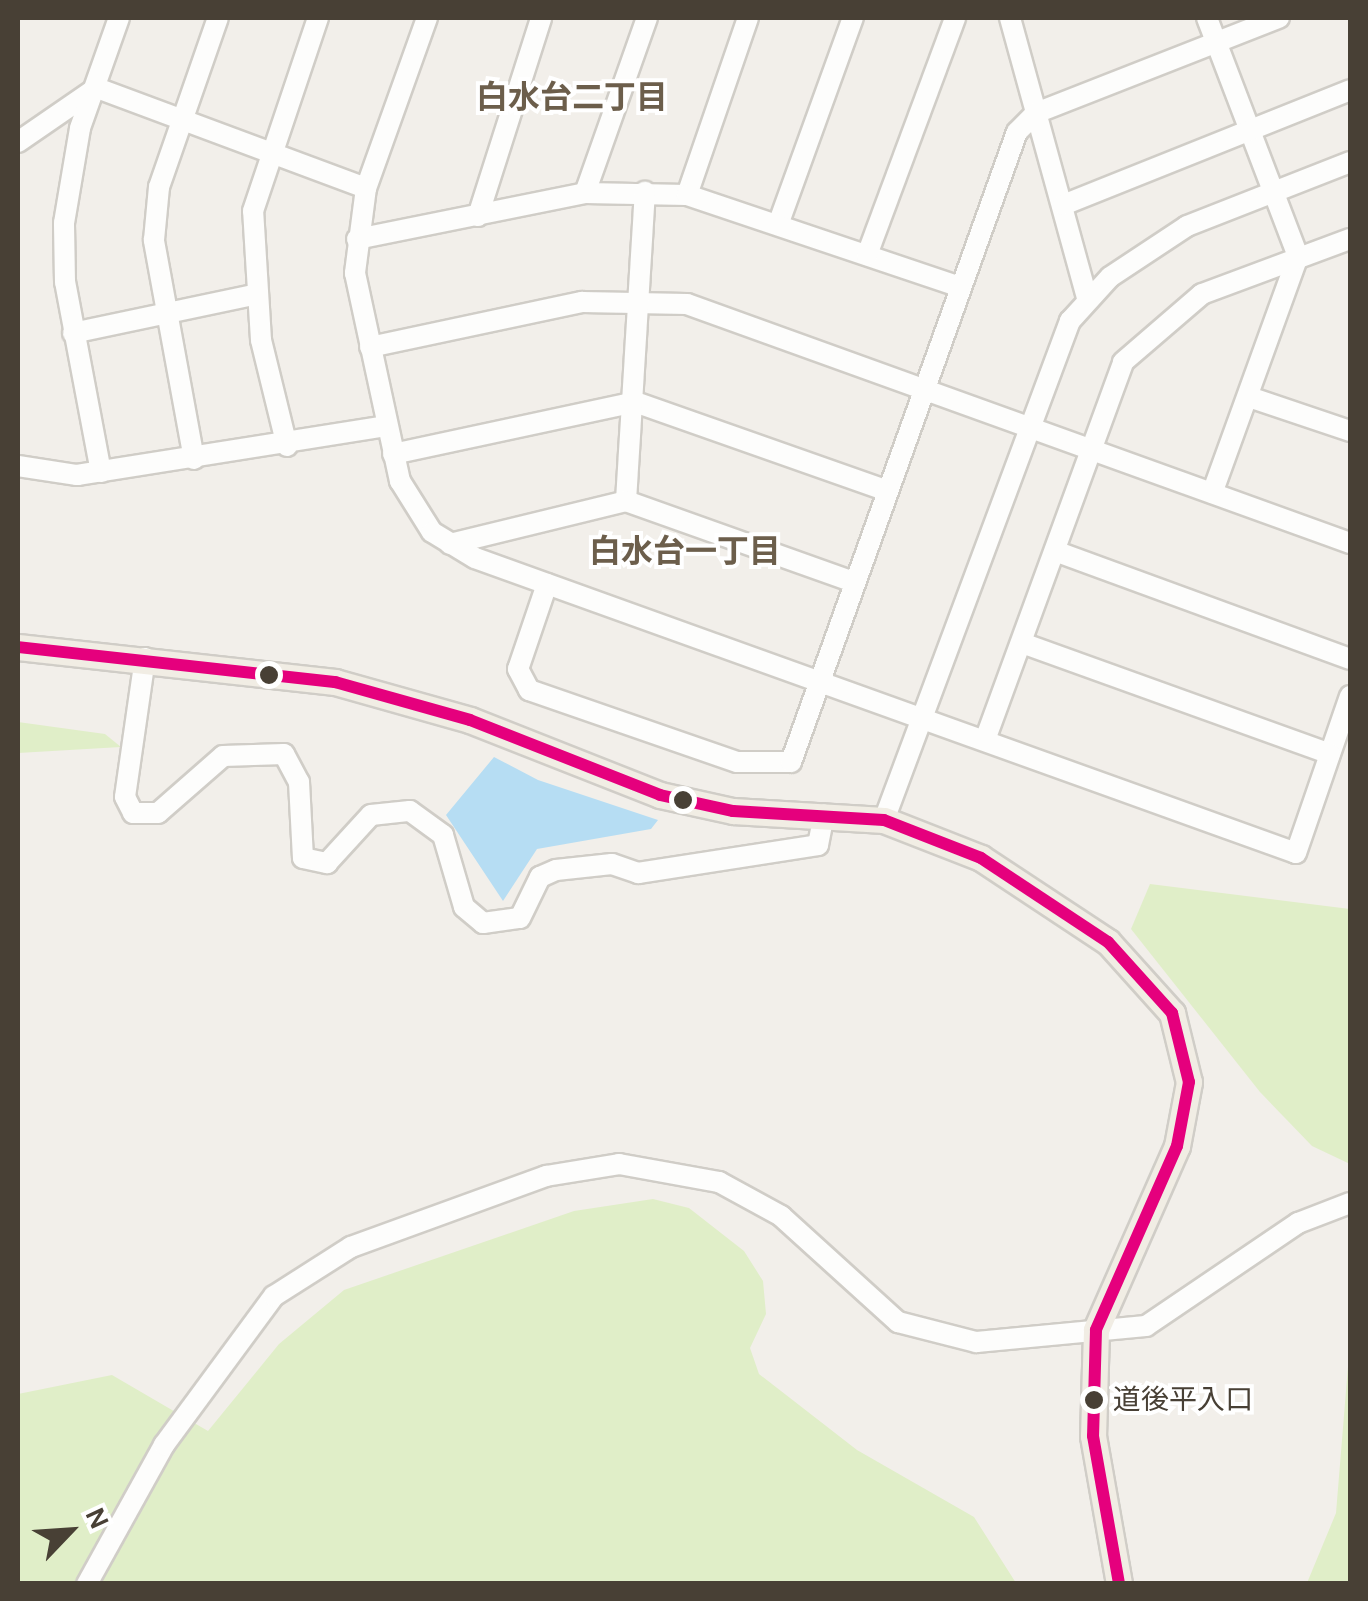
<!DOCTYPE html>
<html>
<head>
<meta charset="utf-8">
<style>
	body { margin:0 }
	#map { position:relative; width:1368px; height:1601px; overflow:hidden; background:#f2efea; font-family:Karla,"Noto Sans JP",sans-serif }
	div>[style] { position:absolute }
	.green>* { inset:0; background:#e0eec8 }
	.water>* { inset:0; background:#b6ddf3 }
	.roads { filter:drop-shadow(2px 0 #d0cdc7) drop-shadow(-2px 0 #d0cdc7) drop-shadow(0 2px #d0cdc7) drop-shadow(0 -2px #d0cdc7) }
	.minor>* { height:20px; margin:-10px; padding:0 10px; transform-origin:10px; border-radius:10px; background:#fdfdfc }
	.major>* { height:25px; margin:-12.5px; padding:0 12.5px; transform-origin:12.5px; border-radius:12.5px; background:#f1ede4 }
	.bus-1>* { height:12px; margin:-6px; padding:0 6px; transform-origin:6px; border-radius:6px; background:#e5007d }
	.dots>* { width:28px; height:28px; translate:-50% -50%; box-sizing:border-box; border:5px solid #fff; border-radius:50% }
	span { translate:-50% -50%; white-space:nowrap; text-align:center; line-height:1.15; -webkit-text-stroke:8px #fff; paint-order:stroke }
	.bus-label { font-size:28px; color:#484035 }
	.left { translate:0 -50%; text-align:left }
	.neighbourhood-label { font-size:32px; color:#6c5e4b; font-weight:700 }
	.frame { position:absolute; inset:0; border:20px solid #484035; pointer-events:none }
	.north { position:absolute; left:20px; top:1481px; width:100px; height:100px; -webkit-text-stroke:8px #fff; paint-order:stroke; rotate:65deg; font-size:28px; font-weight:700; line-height:40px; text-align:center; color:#484035 }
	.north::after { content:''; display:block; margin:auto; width:35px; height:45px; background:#484035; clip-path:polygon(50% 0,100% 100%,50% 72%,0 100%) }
</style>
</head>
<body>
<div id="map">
	<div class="green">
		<i style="clip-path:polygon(18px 722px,105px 734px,121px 747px,18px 753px)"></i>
		<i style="clip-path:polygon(1150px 884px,1350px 909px,1350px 1164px,1312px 1146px,1260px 1092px,1131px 929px)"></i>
		<i style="clip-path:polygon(653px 1199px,689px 1208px,744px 1251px,763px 1281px,766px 1314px,750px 1348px,759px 1374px,857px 1450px,974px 1517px,1016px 1583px,18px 1584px,18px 1394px,112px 1375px,208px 1431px,279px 1344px,344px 1290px,574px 1211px)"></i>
		<i style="clip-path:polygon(1350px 1342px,1350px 1583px,1307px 1583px,1336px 1513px)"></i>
	</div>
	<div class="water">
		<i style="clip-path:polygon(494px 757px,538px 780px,658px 820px,651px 829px,537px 849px,503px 901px,446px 815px)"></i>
	</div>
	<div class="roads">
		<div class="minor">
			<i style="left:427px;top:18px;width:181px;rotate:109.7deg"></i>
			<i style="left:366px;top:188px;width:86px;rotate:97.4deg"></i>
			<i style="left:355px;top:273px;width:213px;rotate:77.8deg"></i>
			<i style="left:400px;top:481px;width:60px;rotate:57.9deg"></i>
			<i style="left:432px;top:532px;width:50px;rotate:31.2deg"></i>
			<i style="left:475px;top:558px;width:872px;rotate:19.76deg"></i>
			<i style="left:1296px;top:853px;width:166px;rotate:-71deg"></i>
			<i style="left:1010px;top:18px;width:289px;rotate:74.6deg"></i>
			<i style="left:1207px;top:18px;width:255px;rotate:69.1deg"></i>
			<i style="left:1298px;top:256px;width:252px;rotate:109.9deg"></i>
			<i style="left:97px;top:88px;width:287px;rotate:20.4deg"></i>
			<i style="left:18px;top:142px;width:93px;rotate:-34.5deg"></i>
			<i style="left:585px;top:193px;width:186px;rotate:-70.5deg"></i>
			<i style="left:687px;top:195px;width:187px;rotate:-71deg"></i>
			<i style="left:1063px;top:205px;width:309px;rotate:-21.8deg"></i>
			<i style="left:478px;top:216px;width:208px;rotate:-72.3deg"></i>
			<i style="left:779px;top:222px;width:217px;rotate:-70.1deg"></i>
			<i style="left:357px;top:239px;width:233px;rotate:-11.4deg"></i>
			<i style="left:585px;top:193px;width:102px;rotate:1.1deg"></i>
			<i style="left:687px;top:195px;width:289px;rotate:18.6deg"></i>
			<i style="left:867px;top:255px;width:253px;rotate:-69.6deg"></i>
			<i style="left:73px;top:333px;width:185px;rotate:-11.9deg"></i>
			<i style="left:370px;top:347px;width:217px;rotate:-12deg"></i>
			<i style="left:582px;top:302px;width:105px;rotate:1.1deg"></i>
			<i style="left:687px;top:304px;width:705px;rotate:19.82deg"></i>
			<i style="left:1252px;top:398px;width:103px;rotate:18.6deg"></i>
			<i style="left:287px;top:446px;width:109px;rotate:-103.8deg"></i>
			<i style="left:261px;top:340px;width:129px;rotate:-93.5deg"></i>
			<i style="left:253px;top:211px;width:204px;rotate:-71.4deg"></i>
			<i style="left:393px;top:454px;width:248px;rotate:-12.1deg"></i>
			<i style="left:635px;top:402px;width:268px;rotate:19.4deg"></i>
			<i style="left:194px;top:459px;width:223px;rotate:-100.4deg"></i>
			<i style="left:154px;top:240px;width:53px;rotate:-84.6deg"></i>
			<i style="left:159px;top:187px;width:179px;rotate:-70.8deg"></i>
			<i style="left:18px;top:466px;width:60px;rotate:8.7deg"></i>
			<i style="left:77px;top:475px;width:314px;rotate:-9deg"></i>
			<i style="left:101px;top:472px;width:193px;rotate:-100.7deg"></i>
			<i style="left:65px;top:282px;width:59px;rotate:-91deg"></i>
			<i style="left:64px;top:223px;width:96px;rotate:-80.4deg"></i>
			<i style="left:80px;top:128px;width:117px;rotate:-70.5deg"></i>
			<i style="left:626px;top:501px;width:310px;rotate:-86.5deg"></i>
			<i style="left:450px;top:544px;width:181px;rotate:-13.7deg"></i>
			<i style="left:626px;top:501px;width:242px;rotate:19.6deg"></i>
			<i style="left:1055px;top:551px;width:314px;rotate:20.1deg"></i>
			<i style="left:547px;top:584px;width:90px;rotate:108.8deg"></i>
			<i style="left:518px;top:669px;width:24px;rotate:62deg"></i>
			<i style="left:529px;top:690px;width:220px;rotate:19.1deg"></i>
			<i style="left:737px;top:762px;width:54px"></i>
			<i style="left:791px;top:762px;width:669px;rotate:-70.27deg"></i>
			<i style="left:1017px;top:132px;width:27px;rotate:-45deg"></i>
			<i style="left:1036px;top:113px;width:261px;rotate:-21.4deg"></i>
			<i style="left:1022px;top:643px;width:327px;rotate:19.8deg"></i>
			<i style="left:145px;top:658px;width:140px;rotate:98.2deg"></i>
			<i style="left:125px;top:797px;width:18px;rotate:63deg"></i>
			<i style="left:133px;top:813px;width:25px"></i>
			<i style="left:158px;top:813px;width:86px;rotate:-41.2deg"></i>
			<i style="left:223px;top:756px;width:61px;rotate:-1.9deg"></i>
			<i style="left:284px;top:754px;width:32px;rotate:62deg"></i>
			<i style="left:299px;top:782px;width:76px;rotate:87deg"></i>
			<i style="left:303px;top:858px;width:25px;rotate:12deg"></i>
			<i style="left:327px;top:863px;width:65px;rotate:-47.5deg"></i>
			<i style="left:371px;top:815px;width:39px;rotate:-6deg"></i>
			<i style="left:410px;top:811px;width:41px;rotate:36deg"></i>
			<i style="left:443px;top:835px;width:75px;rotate:73.7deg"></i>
			<i style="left:464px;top:907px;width:25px;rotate:40deg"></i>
			<i style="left:483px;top:923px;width:37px;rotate:-8deg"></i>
			<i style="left:520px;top:918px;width:46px;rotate:-64deg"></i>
			<i style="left:540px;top:877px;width:17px;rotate:-24deg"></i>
			<i style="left:556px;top:870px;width:56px;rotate:-6.1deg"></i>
			<i style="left:612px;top:864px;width:28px;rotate:19deg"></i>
			<i style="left:638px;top:873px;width:182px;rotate:-8.8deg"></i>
			<i style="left:818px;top:845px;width:31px;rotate:-79deg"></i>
			<i style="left:985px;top:740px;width:402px;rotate:-69.9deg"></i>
			<i style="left:1123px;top:362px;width:104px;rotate:-40.7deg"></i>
			<i style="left:1202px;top:294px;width:158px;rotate:-20.4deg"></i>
			<i style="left:884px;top:820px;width:533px;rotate:-69.56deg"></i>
			<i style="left:1070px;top:321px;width:59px;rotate:-47.7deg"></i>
			<i style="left:1110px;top:277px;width:92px;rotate:-33.5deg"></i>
			<i style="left:1187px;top:226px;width:175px;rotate:-21.4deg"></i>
			<i style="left:87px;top:1584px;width:159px;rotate:-61deg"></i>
			<i style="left:164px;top:1445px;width:185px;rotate:-53.6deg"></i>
			<i style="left:274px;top:1296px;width:91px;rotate:-32.5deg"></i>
			<i style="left:351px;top:1247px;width:208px;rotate:-20deg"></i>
			<i style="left:546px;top:1176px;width:74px;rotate:-9.3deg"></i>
			<i style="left:619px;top:1164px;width:102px;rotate:10.2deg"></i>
			<i style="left:719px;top:1182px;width:71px;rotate:28.7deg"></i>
			<i style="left:781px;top:1216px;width:158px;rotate:42.2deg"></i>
			<i style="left:898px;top:1322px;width:81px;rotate:14.4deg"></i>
			<i style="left:976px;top:1342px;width:171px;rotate:-5.4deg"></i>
			<i style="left:1146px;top:1326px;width:184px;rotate:-34.1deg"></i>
			<i style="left:1298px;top:1223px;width:56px;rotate:-21deg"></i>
		</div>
		<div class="major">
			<i style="left:18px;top:647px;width:319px;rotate:6.3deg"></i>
			<i style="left:335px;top:682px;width:140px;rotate:15.7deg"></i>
			<i style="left:470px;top:720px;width:204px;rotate:21.5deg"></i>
			<i style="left:660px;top:795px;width:75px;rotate:12.4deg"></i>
			<i style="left:733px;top:811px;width:151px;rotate:3.4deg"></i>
			<i style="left:884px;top:820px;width:104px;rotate:21.4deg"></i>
			<i style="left:981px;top:858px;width:152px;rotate:33.5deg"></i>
			<i style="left:1108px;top:942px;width:96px;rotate:48deg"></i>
			<i style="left:1172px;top:1013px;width:71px;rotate:76.2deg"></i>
			<i style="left:1189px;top:1082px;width:65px;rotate:100.6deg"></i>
			<i style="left:1177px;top:1146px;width:201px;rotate:113.8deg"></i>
			<i style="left:1096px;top:1330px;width:106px;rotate:91.6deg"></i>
			<i style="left:1093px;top:1436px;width:150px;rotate:80deg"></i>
		</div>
	</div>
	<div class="bus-1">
		<i style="left:18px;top:647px;width:319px;rotate:6.3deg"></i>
		<i style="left:335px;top:682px;width:140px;rotate:15.7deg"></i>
		<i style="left:470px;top:720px;width:204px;rotate:21.5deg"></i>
		<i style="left:660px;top:795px;width:75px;rotate:12.4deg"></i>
		<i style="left:733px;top:811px;width:151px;rotate:3.4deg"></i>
		<i style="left:884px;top:820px;width:104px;rotate:21.4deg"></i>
		<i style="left:981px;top:858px;width:152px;rotate:33.5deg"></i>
		<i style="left:1108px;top:942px;width:96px;rotate:48deg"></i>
		<i style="left:1172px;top:1013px;width:71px;rotate:76.2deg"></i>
		<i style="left:1189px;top:1082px;width:65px;rotate:100.6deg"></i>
		<i style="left:1177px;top:1146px;width:201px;rotate:113.8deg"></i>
		<i style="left:1096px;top:1330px;width:106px;rotate:91.6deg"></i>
		<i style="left:1093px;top:1436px;width:150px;rotate:80deg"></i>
	</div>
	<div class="dots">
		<i style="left:269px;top:675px;background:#484035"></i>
		<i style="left:683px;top:800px;background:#484035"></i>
		<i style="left:1094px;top:1400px;background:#484035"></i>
	</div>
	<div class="bus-label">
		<span class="left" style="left:1113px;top:1400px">道後平入口</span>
	</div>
	<div class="neighbourhood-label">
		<span style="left:572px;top:98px">白水台二丁目</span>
		<span style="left:685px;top:552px">白水台一丁目</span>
	</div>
	<div class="frame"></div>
	<div class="north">N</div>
</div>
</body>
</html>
